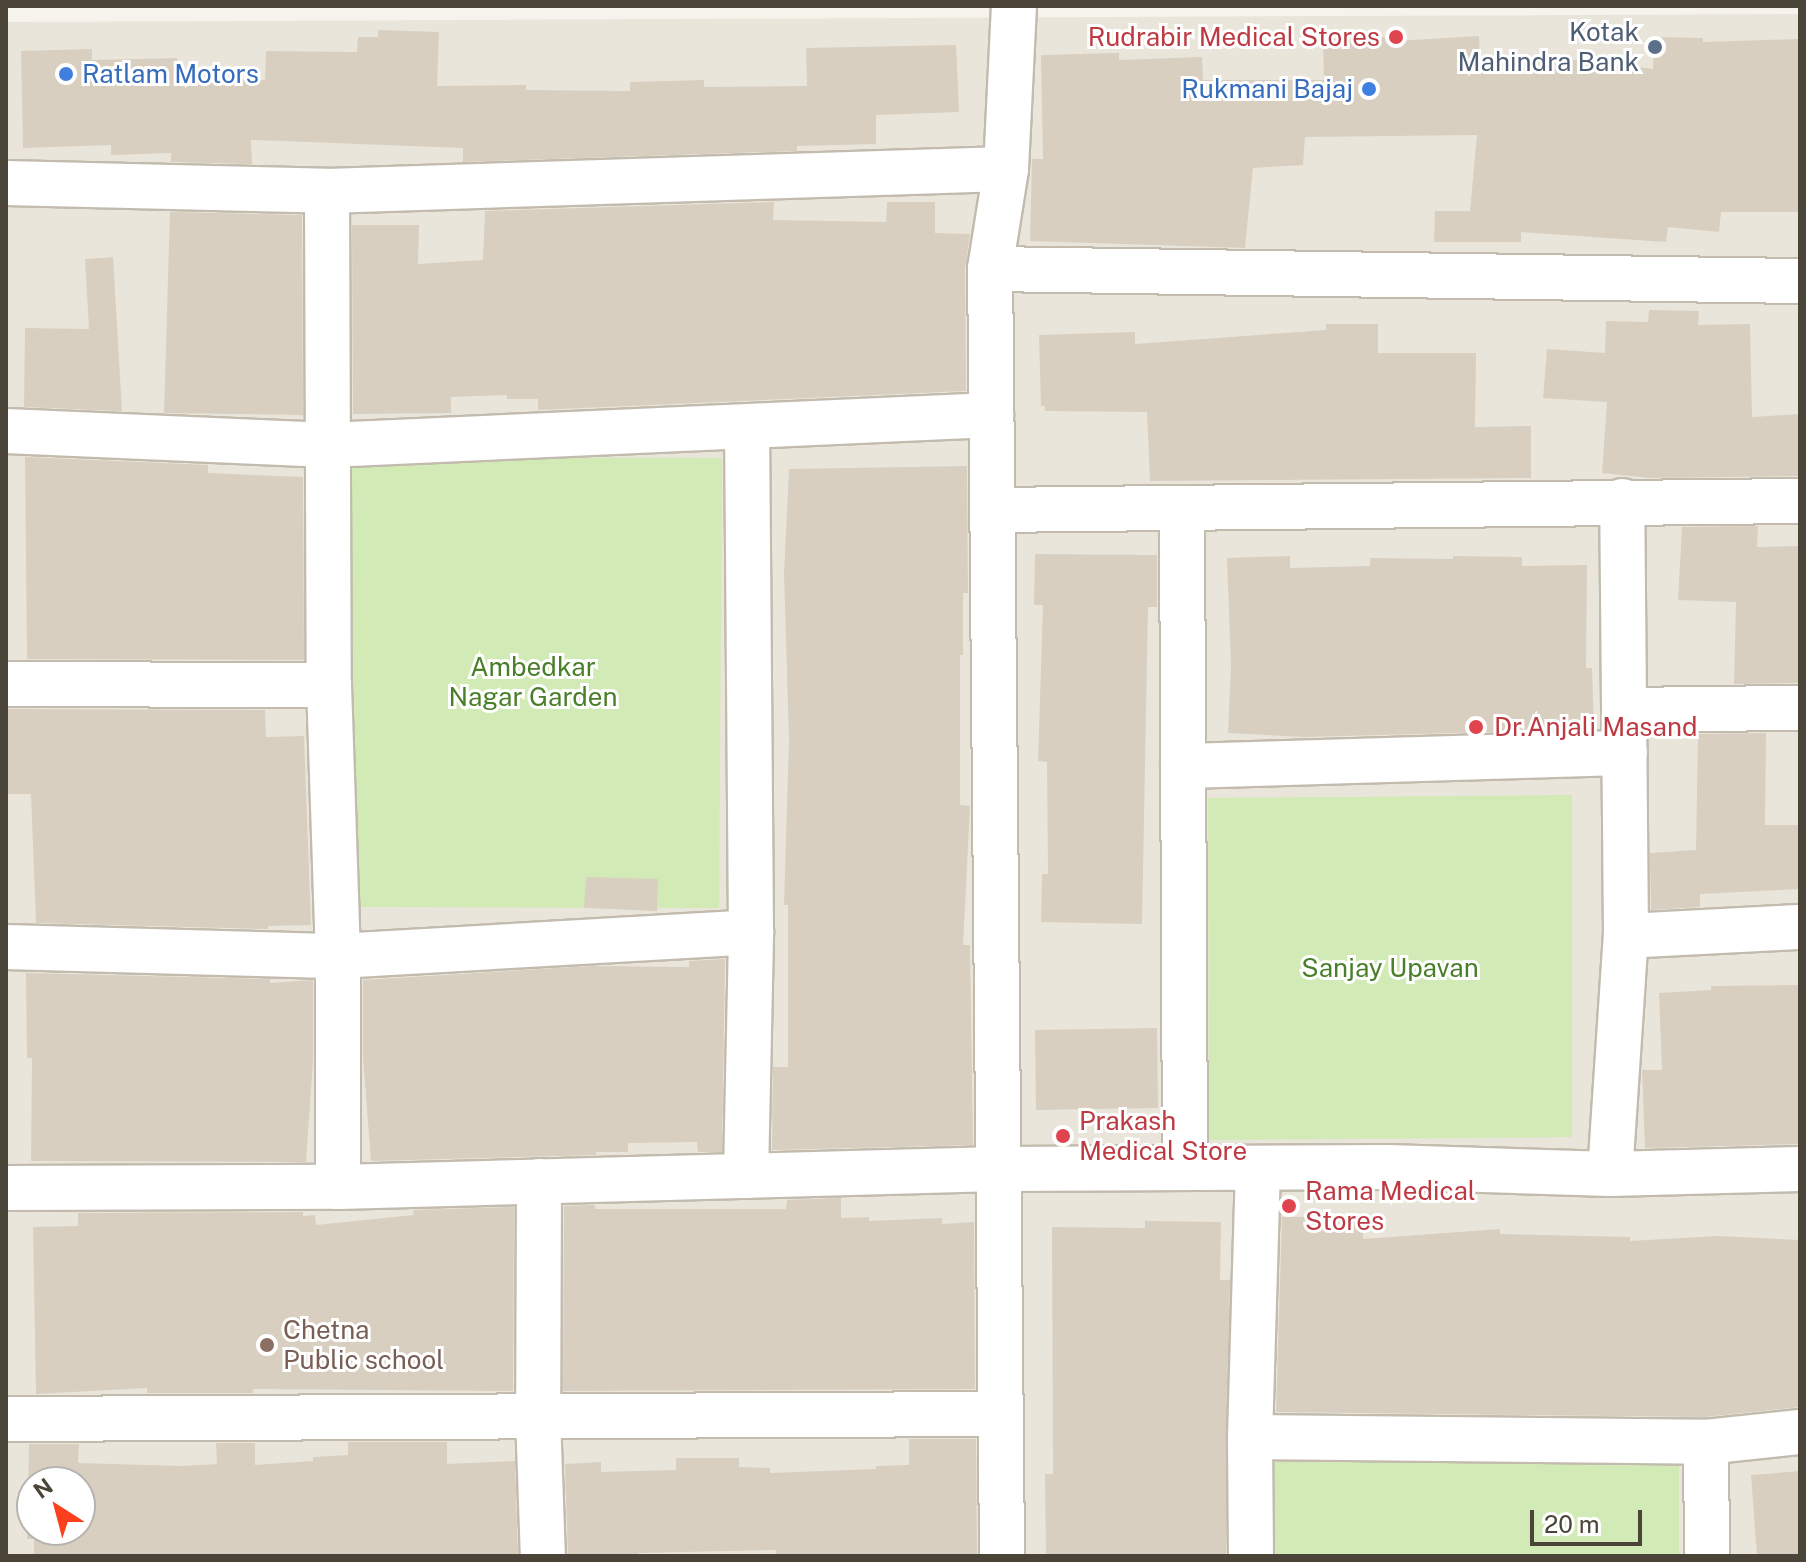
<!DOCTYPE html>
<html>
<head>
<meta charset="utf-8">
<style>
	body { margin:0 }
	#map { position:relative; width:1806px; height:1562px; overflow:hidden; background:#f6f3ec; font-family:"Public Sans",sans-serif }
	div>[style] { position:absolute }
	.residential>* { inset:0; background:#eae5da }
	.green>* { inset:0; background:#d2eab5 }
	.building>* { inset:0; background:#d8cfc1 }
	.roads { filter:drop-shadow(2px 0 #c2bbae) drop-shadow(-2px 0 #c2bbae) drop-shadow(0 2px #c2bbae) drop-shadow(0 -2px #c2bbae) }
	.minor>* { height:44px; margin:-22px; padding:0 22px; transform-origin:22px; border-radius:22px; background:#fff }
	.dots>* { width:22px; height:22px; translate:-50% -50%; box-sizing:border-box; border:4px solid #fff; border-radius:50% }
	span { translate:-50% -50%; white-space:nowrap; text-align:center; line-height:1.15; -webkit-text-stroke:6px #fff; paint-order:stroke }
	.service-label { font-size:26px; color:#4e5e75 }
	.right { translate:-100% -50%; text-align:right }
	.health-label { font-size:26px; color:#be3a42 }
	.left { translate:0 -50%; text-align:left }
	.shop-label { font-size:26px; color:#366cbe }
	.park-label { font-size:26px; color:#4a7f2a }
	.education-label { font-size:26px; color:#785e54 }
	.frame { position:absolute; inset:0; border:8px solid #4b4439; pointer-events:none }
	.north { position:absolute; left:16px; top:1466px; width:80px; height:80px; box-sizing:border-box; background:#fff; border:2px solid #b7b4b0; border-radius:50%; rotate:324deg; font-size:22px; font-weight:700; line-height:32px; text-align:center; color:#4b4439 }
	.north::after { content:''; display:block; margin:auto; width:28px; height:36px; background:#fc3f1d; clip-path:polygon(50% 0,100% 100%,50% 72%,0 100%) }
	.scale { position:absolute; left:1530px; top:1510px; width:112px; height:36px; box-sizing:border-box; border:4px solid #4b4439; border-top:0; padding-left:10px; font-size:24px; line-height:28px; white-space:nowrap; color:#4b4439; -webkit-text-stroke:6px #fff; paint-order:stroke }
</style>
</head>
<body>
<div id="map">
	<div class="residential">
		<i style="clip-path:polygon(evenodd,1800px 14px,1800px 1556px,6px 1556px,6px 22px,1800px 14px,32px 1482px,80px 1482px,80px 1530px,32px 1530px,32px 1482px)"></i>
	</div>
	<div class="green">
		<i style="clip-path:polygon(347px 457px,722px 458px,719px 908px,344px 907px)"></i>
		<i style="clip-path:polygon(1572px 795px,1572px 1137px,1209px 1140px,1208px 798px)"></i>
		<i style="clip-path:polygon(1273px 1448px,1679px 1452px,1679px 1556px,1273px 1556px)"></i>
	</div>
	<div class="building">
		<i style="clip-path:polygon(378px 30px,439px 32px,437px 86px,526px 85px,526px 90px,630px 91px,630px 82px,704px 80px,704px 87px,807px 86px,806px 48px,956px 45px,959px 112px,876px 115px,876px 144px,797px 146px,797px 151px,463px 162px,463px 148px,251px 140px,252px 164px,171px 162px,171px 153px,111px 155px,111px 145px,23px 148px,21px 51px,92px 49px,92px 60px,177px 58px,178px 80px,265px 80px,266px 51px,357px 52px,358px 37px,378px 37px)"></i>
		<i style="clip-path:polygon(1479px 36px,1480px 59px,1550px 57px,1653px 69px,1654px 37px,1703px 38px,1703px 42px,1800px 39px,1800px 212px,1721px 212px,1719px 232px,1668px 227px,1666px 242px,1521px 232px,1521px 242px,1434px 242px,1435px 211px,1470px 211px,1477px 135px,1305px 137px,1303px 165px,1253px 168px,1245px 248px,1030px 241px,1032px 159px,1043px 159px,1041px 55px,1119px 53px,1119px 60px,1202px 57px,1203px 80px,1324px 80px,1323px 38px,1396px 37px,1396px 41px)"></i>
		<i style="clip-path:polygon(774px 202px,773px 220px,886px 222px,887px 202px,935px 202px,935px 233px,970px 234px,965px 269px,966px 391px,538px 410px,538px 399px,507px 399px,507px 395px,451px 397px,451px 413px,353px 414px,352px 225px,419px 225px,418px 264px,483px 260px,485px 211px)"></i>
		<i style="clip-path:polygon(170px 212px,302px 215px,303px 415px,164px 413px)"></i>
		<i style="clip-path:polygon(113px 257px,122px 411px,24px 407px,25px 328px,89px 329px,85px 259px)"></i>
		<i style="clip-path:polygon(1649px 310px,1699px 311px,1698px 325px,1750px 324px,1752px 417px,1800px 414px,1800px 476px,1650px 478px,1602px 473px,1607px 402px,1543px 398px,1547px 349px,1605px 353px,1606px 321px,1648px 322px)"></i>
		<i style="clip-path:polygon(1326px 324px,1378px 324px,1378px 353px,1476px 353px,1475px 427px,1531px 426px,1531px 478px,1150px 481px,1147px 412px,1045px 411px,1045px 406px,1041px 406px,1039px 335px,1135px 332px,1135px 344px,1326px 330px)"></i>
		<i style="clip-path:polygon(25px 457px,208px 465px,208px 473px,303px 477px,304px 660px,27px 659px)"></i>
		<i style="clip-path:polygon(967px 466px,968px 593px,963px 593px,963px 655px,960px 655px,960px 805px,970px 806px,963px 945px,970px 945px,973px 1145px,772px 1150px,773px 1067px,788px 1067px,788px 905px,784px 905px,789px 739px,784px 574px,789px 469px)"></i>
		<i style="clip-path:polygon(1758px 526px,1757px 547px,1800px 546px,1800px 683px,1734px 684px,1736px 602px,1678px 600px,1682px 527px)"></i>
		<i style="clip-path:polygon(1035px 554px,1157px 555px,1157px 607px,1148px 607px,1142px 924px,1041px 922px,1042px 874px,1048px 874px,1047px 762px,1038px 761px,1043px 605px,1034px 605px)"></i>
		<i style="clip-path:polygon(1290px 556px,1290px 568px,1370px 566px,1370px 558px,1453px 559px,1453px 556px,1522px 557px,1522px 566px,1587px 565px,1586px 668px,1592px 668px,1594px 729px,1305px 737px,1228px 733px,1231px 666px,1227px 558px)"></i>
		<i style="clip-path:polygon(8px 709px,265px 710px,266px 737px,304px 736px,311px 925px,268px 926px,268px 929px,36px 923px,31px 794px,8px 794px)"></i>
		<i style="clip-path:polygon(1766px 733px,1765px 825px,1800px 825px,1800px 889px,1700px 894px,1700px 907px,1651px 910px,1650px 853px,1696px 850px,1698px 734px)"></i>
		<i style="clip-path:polygon(586px 877px,658px 879px,657px 911px,584px 908px)"></i>
		<i style="clip-path:polygon(725px 959px,722px 1152px,698px 1152px,697px 1142px,628px 1143px,628px 1152px,596px 1152px,596px 1155px,371px 1161px,363px 1057px,363px 980px,590px 966px,689px 967px,689px 961px)"></i>
		<i style="clip-path:polygon(26px 973px,270px 979px,270px 983px,313px 980px,313px 1061px,306px 1162px,31px 1161px,32px 1058px,27px 1058px)"></i>
		<i style="clip-path:polygon(1800px 985px,1800px 1144px,1645px 1148px,1642px 1070px,1662px 1070px,1659px 993px,1711px 990px,1711px 986px)"></i>
		<i style="clip-path:polygon(1157px 1028px,1158px 1108px,1036px 1110px,1035px 1030px)"></i>
		<i style="clip-path:polygon(841px 1198px,841px 1218px,869px 1217px,869px 1221px,942px 1218px,942px 1224px,974px 1222px,975px 1389px,563px 1391px,564px 1206px,595px 1205px,595px 1209px,786px 1209px,787px 1200px)"></i>
		<i style="clip-path:polygon(514px 1207px,513px 1391px,253px 1389px,253px 1393px,147px 1393px,147px 1388px,36px 1394px,33px 1227px,78px 1226px,78px 1213px,303px 1212px,303px 1216px,315px 1215px,316px 1225px,414px 1215px,413px 1210px)"></i>
		<i style="clip-path:polygon(1282px 1217px,1363px 1217px,1363px 1239px,1500px 1229px,1500px 1234px,1630px 1237px,1630px 1241px,1717px 1236px,1800px 1240px,1800px 1407px,1704px 1417px,1276px 1412px)"></i>
		<i style="clip-path:polygon(1145px 1221px,1221px 1222px,1220px 1280px,1230px 1280px,1226px 1556px,1046px 1556px,1045px 1474px,1053px 1474px,1052px 1227px,1145px 1228px)"></i>
		<i style="clip-path:polygon(909px 1439px,976px 1439px,977px 1555px,776px 1556px,776px 1550px,638px 1553px,638px 1556px,568px 1555px,565px 1464px,601px 1462px,601px 1472px,676px 1470px,676px 1458px,739px 1458px,739px 1467px,770px 1468px,770px 1473px,876px 1469px,876px 1466px,909px 1465px)"></i>
		<i style="clip-path:polygon(evenodd,348px 1442px,447px 1442px,447px 1464px,515px 1461px,518px 1556px,34px 1556px,34px 1539px,27px 1539px,29px 1444px,79px 1444px,78px 1463px,183px 1466px,217px 1464px,216px 1443px,255px 1443px,255px 1465px,313px 1461px,313px 1457px,348px 1455px,348px 1442px,32px 1482px,80px 1482px,80px 1530px,32px 1530px,32px 1482px)"></i>
		<i style="clip-path:polygon(1800px 1471px,1800px 1556px,1757px 1556px,1751px 1475px)"></i>
	</div>
	<div class="roads">
		<div class="minor">
			<i style="left:6px;top:183px;width:321px;rotate:1.4deg"></i>
			<i style="left:327px;top:191px;width:679px;rotate:-1.86deg"></i>
			<i style="left:327px;top:191px;width:494px;rotate:89.8deg"></i>
			<i style="left:329px;top:685px;width:271px;rotate:88.1deg"></i>
			<i style="left:338px;top:956px;width:231px;rotate:90deg"></i>
			<i style="left:990px;top:269px;width:810px;rotate:0.85deg"></i>
			<i style="left:6px;top:431px;width:322px;rotate:2.5deg"></i>
			<i style="left:328px;top:445px;width:664px;rotate:-2.59deg"></i>
			<i style="left:1182px;top:508px;width:660px;rotate:89.74deg"></i>
			<i style="left:992px;top:510px;width:808px;rotate:-0.64deg"></i>
			<i style="left:6px;top:684px;width:323px;rotate:0.2deg"></i>
			<i style="left:1624px;top:710px;width:176px;rotate:-0.7deg"></i>
			<i style="left:1183px;top:766px;width:442px;rotate:-1.7deg"></i>
			<i style="left:1626px;top:936px;width:174px;rotate:-3deg"></i>
			<i style="left:6px;top:947px;width:332px;rotate:1.6deg"></i>
			<i style="left:338px;top:956px;width:414px;rotate:-3.3deg"></i>
			<i style="left:1610px;top:1174px;width:239px;rotate:-86.2deg"></i>
			<i style="left:1626px;top:936px;width:435px;rotate:-90.5deg"></i>
			<i style="left:746px;top:1176px;width:244px;rotate:-88.8deg"></i>
			<i style="left:751px;top:932px;width:505px;rotate:-90.45deg"></i>
			<i style="left:539px;top:1181px;width:235px;rotate:90.2deg"></i>
			<i style="left:538px;top:1416px;width:140px;rotate:88deg"></i>
			<i style="left:6px;top:1188px;width:332px;rotate:-0.2deg"></i>
			<i style="left:338px;top:1187px;width:660px;rotate:-1.56deg"></i>
			<i style="left:998px;top:1169px;width:390px;rotate:-0.3deg"></i>
			<i style="left:1388px;top:1167px;width:222px;rotate:1.8deg"></i>
			<i style="left:1610px;top:1174px;width:190px;rotate:-1.5deg"></i>
			<i style="left:6px;top:1419px;width:993px;rotate:-0.29deg"></i>
			<i style="left:1250px;top:1437px;width:456px;rotate:0.6deg"></i>
			<i style="left:1706px;top:1442px;width:95px;rotate:-6.1deg"></i>
			<i style="left:1706px;top:1442px;width:114px;rotate:89.5deg"></i>
			<i style="left:1002px;top:1556px;width:1287px;rotate:-90.53deg"></i>
			<i style="left:990px;top:269px;width:101px;rotate:-80.9deg"></i>
			<i style="left:1006px;top:169px;width:163px;rotate:-87.2deg"></i>
			<i style="left:1251px;top:1556px;width:119px;rotate:-90.5deg"></i>
			<i style="left:1250px;top:1437px;width:269px;rotate:-88.3deg"></i>
		</div>
	</div>
	<div class="dots">
		<i style="left:1396px;top:37px;background:#e0444e"></i>
		<i style="left:1655px;top:47px;background:#5c6f8a"></i>
		<i style="left:66px;top:74px;background:#3f7fe0"></i>
		<i style="left:1369px;top:89px;background:#3f7fe0"></i>
		<i style="left:1476px;top:727px;background:#e0444e"></i>
		<i style="left:1063px;top:1136px;background:#e0444e"></i>
		<i style="left:1289px;top:1206px;background:#e0444e"></i>
		<i style="left:267px;top:1345px;background:#8d6e63"></i>
	</div>
	<div class="service-label">
		<span class="right" style="left:1639px;top:47px">Kotak<br>Mahindra Bank</span>
	</div>
	<div class="health-label">
		<span class="right" style="left:1380px;top:37px">Rudrabir Medical Stores</span>
		<span class="left" style="left:1494px;top:727px">Dr.Anjali Masand</span>
		<span class="left" style="left:1079px;top:1136px">Prakash<br>Medical Store</span>
		<span class="left" style="left:1305px;top:1206px">Rama Medical<br>Stores</span>
	</div>
	<div class="shop-label">
		<span class="left" style="left:82px;top:74px">Ratlam Motors</span>
		<span class="right" style="left:1353px;top:89px">Rukmani Bajaj</span>
	</div>
	<div class="park-label">
		<span style="left:533px;top:682px">Ambedkar<br>Nagar Garden</span>
		<span style="left:1390px;top:968px">Sanjay Upavan</span>
	</div>
	<div class="education-label">
		<span class="left" style="left:283px;top:1345px">Chetna<br>Public school</span>
	</div>
	<div class="frame"></div>
	<div class="north">N</div>
	<div class="scale">20 m</div>
</div>
</body>
</html>
